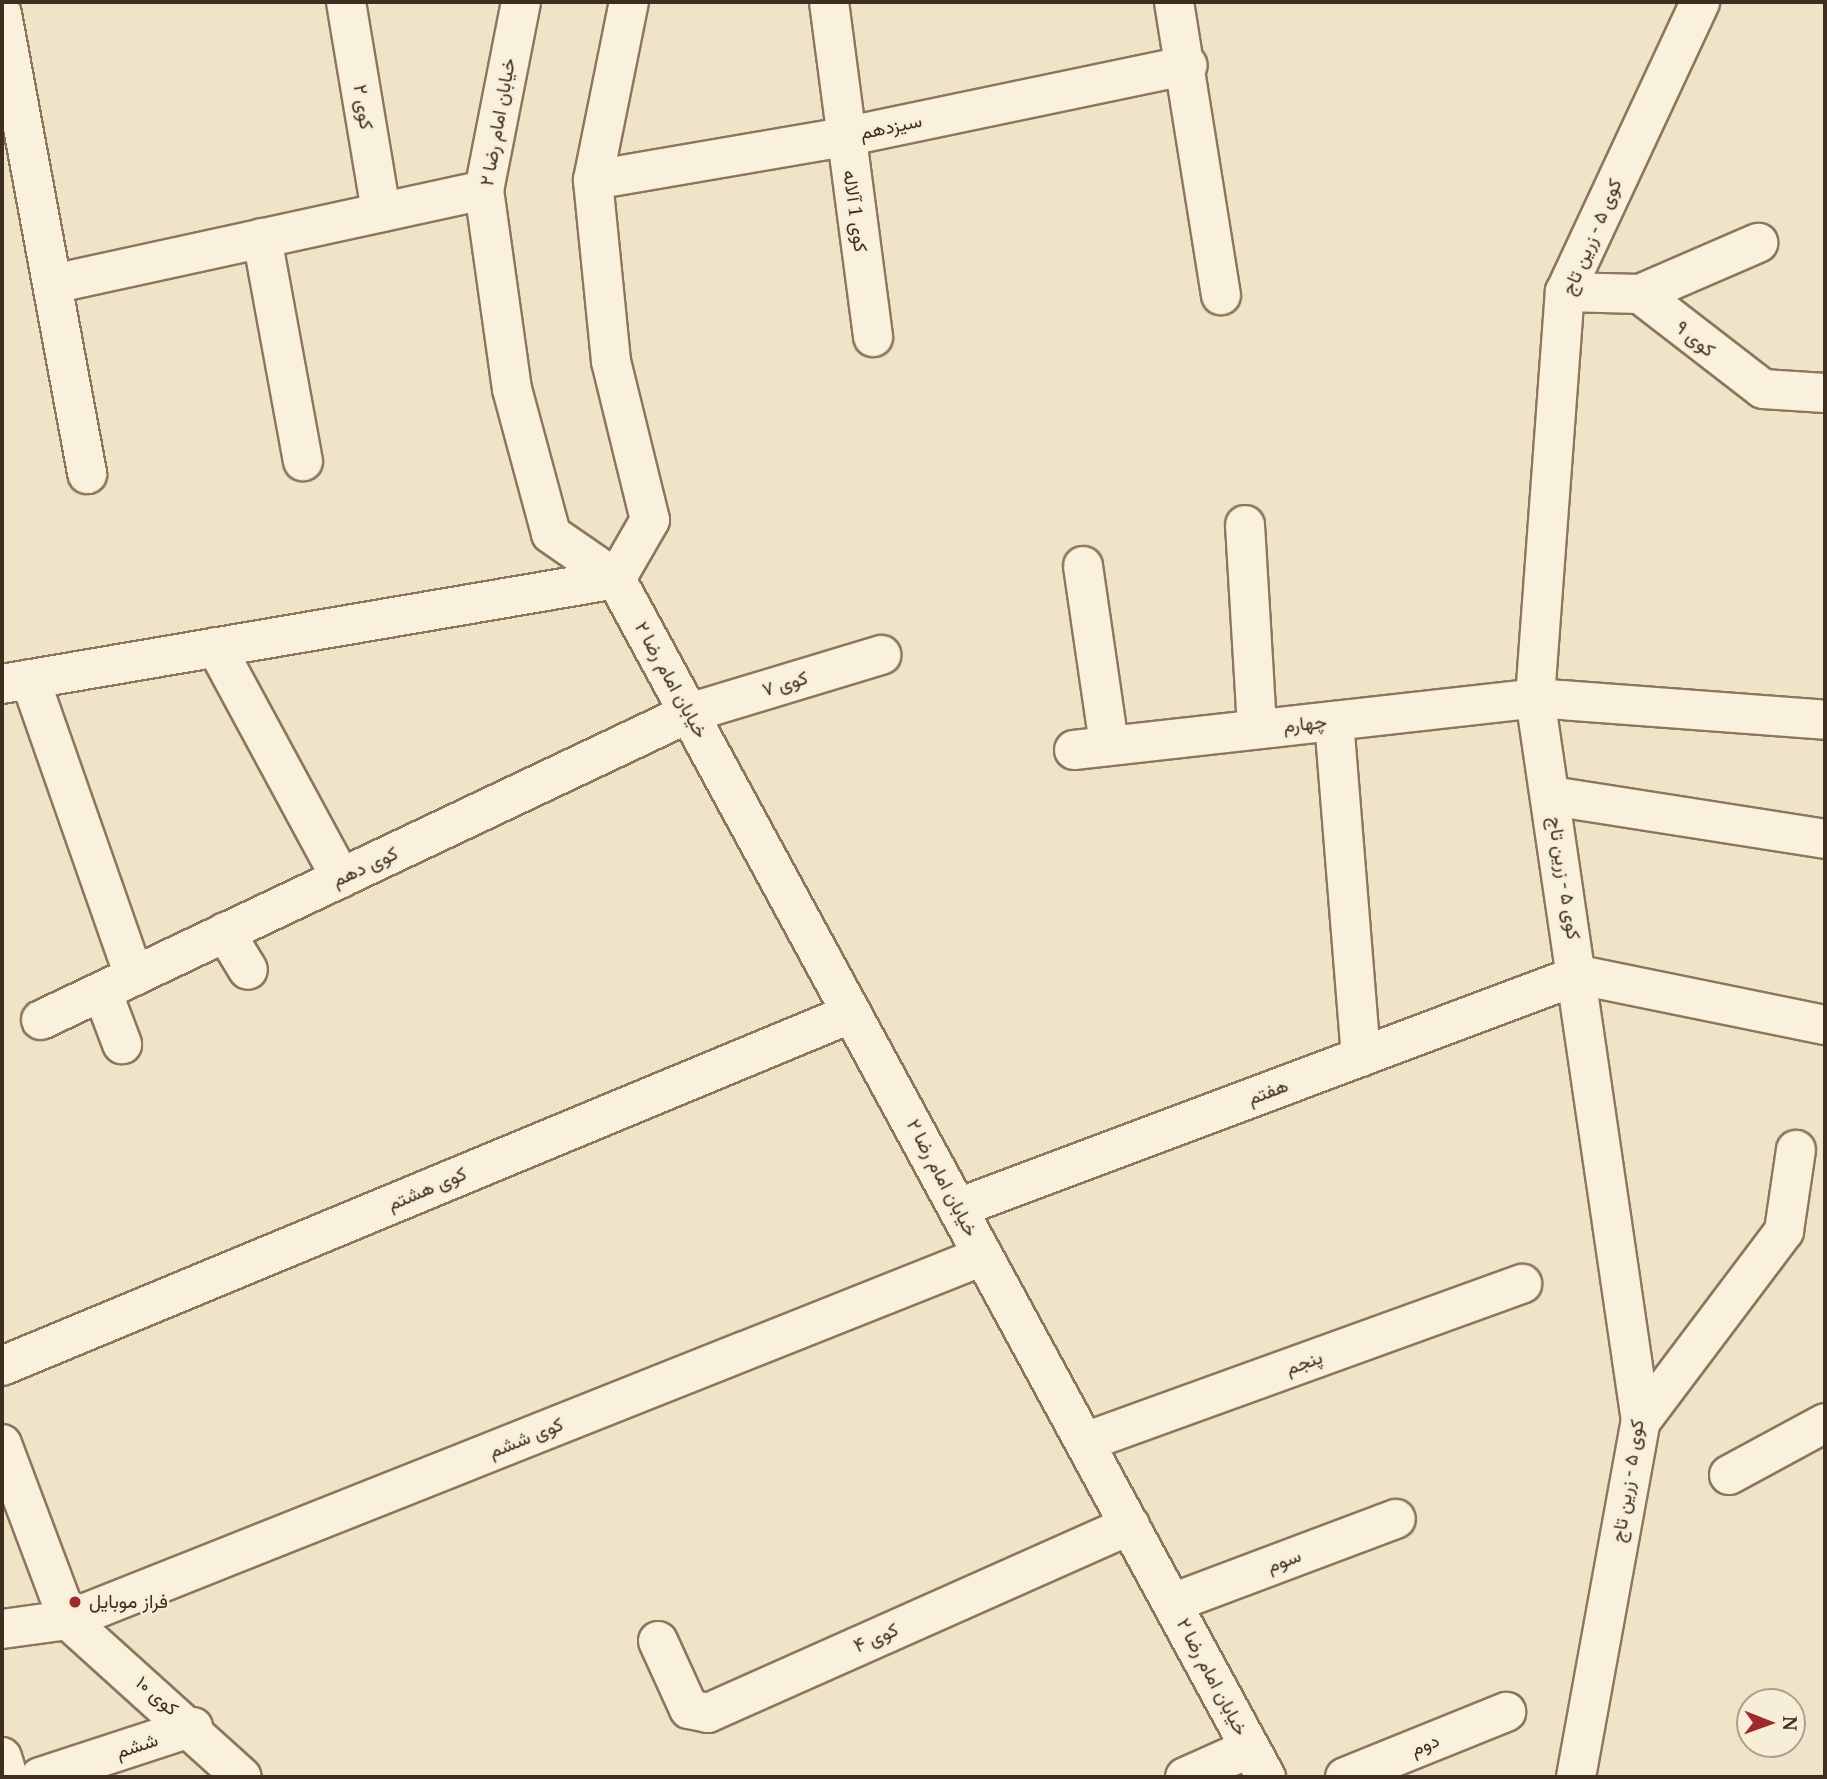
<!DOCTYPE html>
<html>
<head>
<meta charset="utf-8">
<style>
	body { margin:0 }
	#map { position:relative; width:1827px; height:1779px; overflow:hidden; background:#f0e4c8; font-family:"Noto Serif",Vazirmatn,serif }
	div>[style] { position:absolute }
	.roads { filter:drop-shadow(2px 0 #8d765c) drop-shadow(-2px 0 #8d765c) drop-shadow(0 2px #8d765c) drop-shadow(0 -2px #8d765c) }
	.street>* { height:38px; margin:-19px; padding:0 19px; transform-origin:19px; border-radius:19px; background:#faf1dc }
	.secondary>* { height:38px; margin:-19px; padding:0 19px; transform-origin:19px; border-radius:19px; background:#faf1dc }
	.dots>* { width:19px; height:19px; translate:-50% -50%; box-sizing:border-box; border:4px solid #f7eed8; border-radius:50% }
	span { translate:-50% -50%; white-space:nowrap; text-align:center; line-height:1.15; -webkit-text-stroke:5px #f7eed8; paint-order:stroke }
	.street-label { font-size:19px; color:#3d2e20 }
	.poi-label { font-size:19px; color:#3d2e20 }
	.left { translate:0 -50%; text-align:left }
	.frame { position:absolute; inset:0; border:4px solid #3d2e20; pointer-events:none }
	.north { position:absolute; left:1736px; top:1688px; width:70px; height:70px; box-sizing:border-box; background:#f7eed8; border:2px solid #ada18e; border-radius:50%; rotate:91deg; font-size:19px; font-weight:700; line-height:28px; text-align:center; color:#3d2e20 }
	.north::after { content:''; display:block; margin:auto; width:24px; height:32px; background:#9e2a2b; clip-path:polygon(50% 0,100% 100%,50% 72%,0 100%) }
</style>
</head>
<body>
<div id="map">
	<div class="roads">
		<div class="street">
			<i style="left:346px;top:2px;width:213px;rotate:80.5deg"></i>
			<i style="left:829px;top:2px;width:338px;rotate:82.5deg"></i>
			<i style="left:1174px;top:2px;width:297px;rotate:80.9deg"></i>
			<i style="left:2px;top:14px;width:468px;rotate:79.5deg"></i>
			<i style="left:593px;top:180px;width:255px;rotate:-9.7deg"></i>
			<i style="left:844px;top:137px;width:351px;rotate:-11.8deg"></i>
			<i style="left:262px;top:238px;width:227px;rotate:79.6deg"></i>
			<i style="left:53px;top:284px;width:441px;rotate:-12.3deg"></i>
			<i style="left:1565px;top:292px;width:75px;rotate:1.5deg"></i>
			<i style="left:1640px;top:294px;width:155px;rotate:37.7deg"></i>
			<i style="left:1763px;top:389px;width:62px;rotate:3.7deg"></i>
			<i style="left:1640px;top:294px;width:129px;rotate:-23.4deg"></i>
			<i style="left:1245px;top:525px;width:204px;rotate:86.6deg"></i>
			<i style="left:1083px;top:566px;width:181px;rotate:81.7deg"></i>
			<i style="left:216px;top:647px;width:263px;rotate:61.6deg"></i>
			<i style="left:30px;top:679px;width:315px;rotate:70.7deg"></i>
			<i style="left:2px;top:684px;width:623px;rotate:-9.7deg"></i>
			<i style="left:1334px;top:721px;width:337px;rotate:85.4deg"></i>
			<i style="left:1074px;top:750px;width:464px;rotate:-6.4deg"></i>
			<i style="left:1535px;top:698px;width:291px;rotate:4.3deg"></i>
			<i style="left:1551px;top:796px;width:277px;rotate:8.9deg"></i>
			<i style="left:225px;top:932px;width:44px;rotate:58.8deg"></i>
			<i style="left:102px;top:991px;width:57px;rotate:69.3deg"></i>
			<i style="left:41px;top:1020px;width:717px;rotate:-25.35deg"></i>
			<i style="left:689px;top:713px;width:201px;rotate:-16.8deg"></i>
			<i style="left:958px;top:1208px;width:663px;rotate:-20.57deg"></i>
			<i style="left:1579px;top:975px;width:251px;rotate:11.5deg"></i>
			<i style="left:2px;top:1366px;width:920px;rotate:-22.55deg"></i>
			<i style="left:1641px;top:1421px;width:238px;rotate:-53deg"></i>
			<i style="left:1784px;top:1231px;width:82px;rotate:-81.6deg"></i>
			<i style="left:1085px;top:1442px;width:465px;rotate:-19.9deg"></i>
			<i style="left:2px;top:1444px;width:188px;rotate:69.4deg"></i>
			<i style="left:68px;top:1620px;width:985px;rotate:-21.69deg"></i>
			<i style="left:1729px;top:1475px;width:109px;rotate:-28.4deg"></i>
			<i style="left:1172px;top:1603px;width:239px;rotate:-20.6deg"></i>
			<i style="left:658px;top:1641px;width:75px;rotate:65.5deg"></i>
			<i style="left:689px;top:1709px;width:19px;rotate:12deg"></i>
			<i style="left:708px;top:1713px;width:462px;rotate:-24deg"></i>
			<i style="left:2px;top:1757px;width:21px;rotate:73deg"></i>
			<i style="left:40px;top:1777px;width:161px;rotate:-18.1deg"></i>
			<i style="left:1185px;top:1777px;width:71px;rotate:-24deg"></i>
			<i style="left:1345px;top:1777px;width:174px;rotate:-22deg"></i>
			<i style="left:1576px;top:1777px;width:362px;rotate:-79.7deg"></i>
			<i style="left:1641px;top:1421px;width:731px;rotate:-98.34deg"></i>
			<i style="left:1535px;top:698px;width:407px;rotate:-85.8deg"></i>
			<i style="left:1565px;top:292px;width:320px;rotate:-65deg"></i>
		</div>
		<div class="secondary">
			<i style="left:521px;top:2px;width:192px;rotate:101.1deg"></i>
			<i style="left:484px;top:190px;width:201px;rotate:82deg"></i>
			<i style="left:512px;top:389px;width:150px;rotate:74.9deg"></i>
			<i style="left:551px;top:534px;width:79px;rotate:34.7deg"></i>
			<i style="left:616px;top:579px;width:1363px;rotate:61.52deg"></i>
			<i style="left:616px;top:579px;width:68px;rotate:-60deg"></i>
			<i style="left:650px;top:520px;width:164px;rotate:-103.8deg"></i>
			<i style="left:611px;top:361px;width:182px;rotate:-95.7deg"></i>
			<i style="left:593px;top:180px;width:182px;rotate:-78.6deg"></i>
			<i style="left:2px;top:1629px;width:67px;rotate:-7.8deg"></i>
			<i style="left:68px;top:1620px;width:234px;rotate:42.1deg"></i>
		</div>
	</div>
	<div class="dots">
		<i style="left:75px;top:1602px;background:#9e2a2b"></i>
	</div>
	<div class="street-label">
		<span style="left:363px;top:107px;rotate:81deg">کوی ۲</span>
		<span style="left:498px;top:122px;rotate:-80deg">خیابان امام رضا ۲</span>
		<span style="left:891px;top:127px;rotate:-12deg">سیزدهم</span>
		<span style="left:855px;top:211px;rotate:82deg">کوی 1 آلاله</span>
		<span style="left:1592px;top:237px;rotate:-67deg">کوی ۵ - زرین تاج</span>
		<span style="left:1695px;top:339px;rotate:39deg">کوی ۹</span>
		<span style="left:671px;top:680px;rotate:61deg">خیابان امام رضا ۲</span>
		<span style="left:785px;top:684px;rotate:-17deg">کوی ۷</span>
		<span style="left:1305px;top:724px;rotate:-6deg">چهارم</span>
		<span style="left:365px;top:867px;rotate:-25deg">کوی دهم</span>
		<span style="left:1564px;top:878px;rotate:81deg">کوی ۵ - زرین تاج</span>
		<span style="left:1268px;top:1092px;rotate:-21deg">هفتم</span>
		<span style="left:942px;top:1178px;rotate:62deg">خیابان امام رضا ۲</span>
		<span style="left:427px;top:1189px;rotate:-23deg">کوی هشتم</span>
		<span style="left:1304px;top:1363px;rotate:-20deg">پنجم</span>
		<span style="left:526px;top:1438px;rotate:-22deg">کوی ششم</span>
		<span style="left:1628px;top:1481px;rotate:-81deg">کوی ۵ - زرین تاج</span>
		<span style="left:1284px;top:1561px;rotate:-21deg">سوم</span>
		<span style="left:876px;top:1638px;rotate:-24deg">کوی ۴</span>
		<span style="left:1212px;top:1677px;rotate:62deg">خیابان امام رضا ۲</span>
		<span style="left:157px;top:1696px;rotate:41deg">کوی ۱۰</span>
		<span style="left:1425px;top:1745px;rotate:-22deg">دوم</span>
		<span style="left:137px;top:1746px;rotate:-18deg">ششم</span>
	</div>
	<div class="poi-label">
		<span class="left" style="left:89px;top:1602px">فراز موبایل</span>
	</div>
	<div class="frame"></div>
	<div class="north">N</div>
</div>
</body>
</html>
